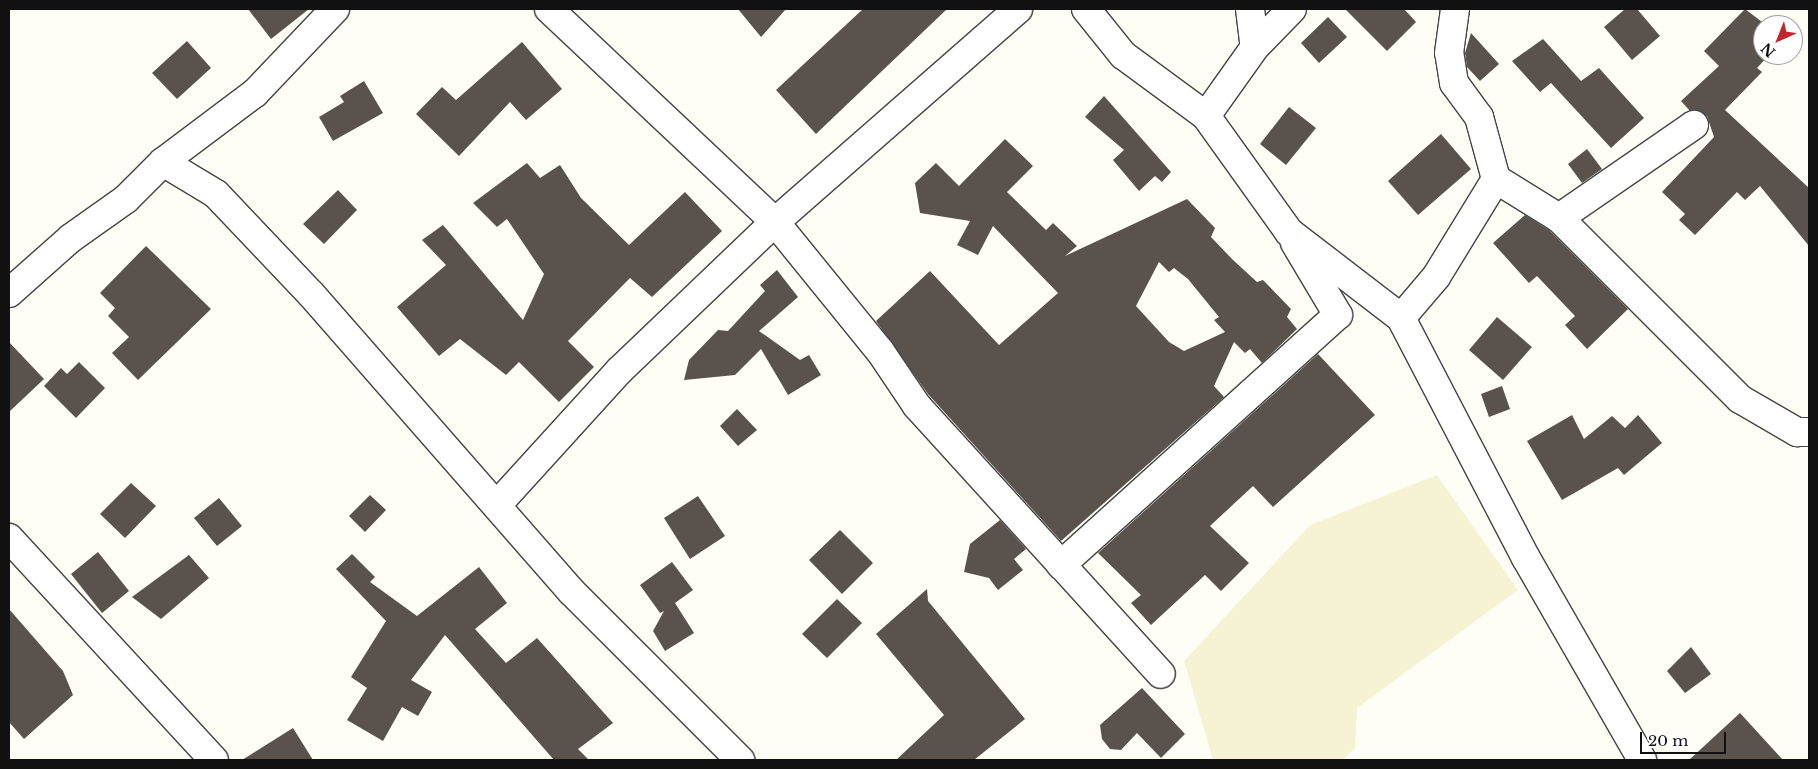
<!DOCTYPE html>
<html>
<head>
<meta charset="utf-8">
<style>
	body { margin:0 }
	#map { position:relative; width:1818px; height:769px; overflow:hidden; background:#fffdf5; font-family:"Libre Baskerville",serif }
	div>[style] { position:absolute }
	.farmland>* { inset:0; background:#f6f3d4 }
	.building>* { inset:0; background:#5a524d }
	.roads { filter:drop-shadow(1px 0 #444) drop-shadow(-1px 0 #444) drop-shadow(0 1px #444) drop-shadow(0 -1px #444) }
	.minor>* { height:28px; margin:-14px; padding:0 14px; transform-origin:14px; border-radius:14px; background:#fff }
	span { translate:-50% -50%; white-space:nowrap; text-align:center; line-height:1.15; -webkit-text-stroke:5px #fff; paint-order:stroke }
	.frame { position:absolute; inset:0; border:10px solid #111; pointer-events:none }
	.north { position:absolute; left:1753px; top:15px; width:50px; height:50px; box-sizing:border-box; background:#fff; border:1px solid #a0a0a0; border-radius:50%; rotate:224deg; font-size:14px; font-weight:700; line-height:20px; text-align:center; color:#111 }
	.north::after { content:''; display:block; margin:auto; width:18px; height:22px; background:#c4262e; clip-path:polygon(50% 0,100% 100%,50% 72%,0 100%) }
	.scale { position:absolute; left:1640px; top:732px; width:86px; height:22px; box-sizing:border-box; border:2px solid #111; border-top:0; padding-left:6px; font-size:15px; line-height:18px; white-space:nowrap; color:#111; -webkit-text-stroke:4px #fff; paint-order:stroke }
</style>
</head>
<body>
<div id="map">
	<div class="farmland">
		<i style="clip-path:polygon(1437px 475px,1518px 590px,1357px 708px,1355px 748px,1343px 760px,1213px 760px,1184px 661px,1310px 525px)"></i>
	</div>
	<div class="building">
		<i style="clip-path:polygon(248px 9px,309px 9px,271px 39px)"></i>
		<i style="clip-path:polygon(738px 9px,786px 9px,761px 37px)"></i>
		<i style="clip-path:polygon(863px 9px,947px 9px,816px 134px,776px 90px)"></i>
		<i style="clip-path:polygon(1345px 9px,1404px 9px,1416px 22px,1387px 51px)"></i>
		<i style="clip-path:polygon(1625px 9px,1637px 9px,1660px 36px,1632px 60px,1604px 27px)"></i>
		<i style="clip-path:polygon(1745px 9px,1766px 25px,1763px 55px,1769px 55px,1757px 68px,1762px 72px,1725px 110px,1809px 188px,1809px 246px,1760px 186px,1745px 200px,1737px 192px,1695px 235px,1679px 220px,1685px 214px,1662px 192px,1714px 137px,1707px 116px,1690px 111px,1681px 101px,1719px 66px,1704px 51px)"></i>
		<i style="clip-path:polygon(1328px 17px,1347px 37px,1319px 63px,1301px 43px)"></i>
		<i style="clip-path:polygon(1471px 33px,1499px 64px,1480px 81px,1467px 67px,1465px 53px)"></i>
		<i style="clip-path:polygon(1543px 39px,1581px 81px,1599px 68px,1644px 118px,1611px 148px,1551px 83px,1540px 92px,1512px 61px)"></i>
		<i style="clip-path:polygon(187px 41px,211px 68px,177px 99px,152px 73px)"></i>
		<i style="clip-path:polygon(522px 42px,562px 89px,526px 120px,510px 102px,459px 156px,416px 114px,442px 87px,456px 100px)"></i>
		<i style="clip-path:polygon(364px 81px,383px 113px,333px 141px,319px 117px,344px 102px,340px 96px)"></i>
		<i style="clip-path:polygon(1104px 96px,1171px 172px,1162px 182px,1155px 176px,1139px 191px,1113px 160px,1124px 150px,1085px 117px)"></i>
		<i style="clip-path:polygon(1289px 107px,1316px 128px,1286px 165px,1260px 144px)"></i>
		<i style="clip-path:polygon(1441px 134px,1471px 169px,1418px 215px,1388px 181px)"></i>
		<i style="clip-path:polygon(evenodd,1005px 139px,1033px 166px,1007px 192px,1046px 230px,1053px 223px,1077px 246px,1065px 256px,1187px 199px,1215px 228px,1211px 237px,1232px 259px,1257px 282px,1263px 280px,1291px 309px,1287px 317px,1297px 329px,1262px 363px,1250px 349px,1245px 353px,1234px 342px,1214px 386px,1224px 397px,1061px 541px,928px 394px,876px 321px,930px 271px,999px 345px,1058px 293px,993px 226px,978px 255px,957px 245px,970px 221px,920px 213px,915px 183px,936px 163px,959px 186px,1005px 139px,1159px 262px,1169px 272px,1174px 268px,1188px 279px,1219px 317px,1214px 320px,1225px 332px,1184px 351px,1169px 342px,1136px 306px,1159px 262px)"></i>
		<i style="clip-path:polygon(1587px 149px,1602px 169px,1582px 183px,1568px 164px)"></i>
		<i style="clip-path:polygon(527px 163px,540px 178px,560px 165px,581px 198px,629px 245px,685px 192px,722px 231px,652px 297px,630px 278px,568px 341px,594px 367px,559px 402px,519px 362px,506px 375px,460px 339px,439px 356px,397px 307px,446px 265px,422px 240px,443px 225px,523px 320px,544px 274px,507px 219px,497px 227px,473px 203px)"></i>
		<i style="clip-path:polygon(338px 190px,357px 210px,324px 244px,303px 224px)"></i>
		<i style="clip-path:polygon(1525px 215px,1549px 230px,1628px 309px,1587px 349px,1565px 325px,1575px 316px,1537px 276px,1529px 283px,1493px 243px)"></i>
		<i style="clip-path:polygon(146px 246px,211px 309px,138px 380px,112px 353px,129px 337px,108px 316px,115px 308px,100px 293px)"></i>
		<i style="clip-path:polygon(777px 270px,798px 297px,759px 331px,800px 360px,809px 355px,821px 375px,788px 395px,761px 349px,735px 375px,684px 380px,689px 360px,718px 330px,728px 331px,765px 291px,760px 285px)"></i>
		<i style="clip-path:polygon(1497px 317px,1532px 347px,1503px 380px,1469px 350px)"></i>
		<i style="clip-path:polygon(9px 342px,44px 379px,9px 412px)"></i>
		<i style="clip-path:polygon(1318px 354px,1375px 415px,1273px 507px,1253px 486px,1210px 526px,1249px 563px,1221px 591px,1205px 575px,1151px 625px,1131px 603px,1141px 595px,1098px 553px)"></i>
		<i style="clip-path:polygon(79px 362px,105px 388px,76px 418px,44px 386px,61px 368px,67px 374px)"></i>
		<i style="clip-path:polygon(1502px 386px,1510px 409px,1489px 417px,1481px 394px)"></i>
		<i style="clip-path:polygon(737px 409px,757px 430px,738px 446px,720px 426px)"></i>
		<i style="clip-path:polygon(1572px 415px,1584px 439px,1612px 416px,1625px 428px,1638px 415px,1662px 443px,1624px 475px,1618px 468px,1562px 500px,1527px 441px)"></i>
		<i style="clip-path:polygon(131px 483px,156px 506px,125px 538px,100px 514px)"></i>
		<i style="clip-path:polygon(370px 495px,386px 510px,365px 532px,349px 516px)"></i>
		<i style="clip-path:polygon(698px 496px,725px 536px,690px 559px,664px 518px)"></i>
		<i style="clip-path:polygon(219px 498px,242px 526px,217px 546px,194px 518px)"></i>
		<i style="clip-path:polygon(1000px 520px,1026px 549px,1014px 559px,1023px 570px,998px 590px,989px 578px,964px 572px,970px 544px)"></i>
		<i style="clip-path:polygon(840px 530px,873px 563px,842px 594px,809px 560px)"></i>
		<i style="clip-path:polygon(98px 552px,129px 591px,102px 613px,71px 574px)"></i>
		<i style="clip-path:polygon(352px 554px,375px 577px,370px 582px,417px 616px,479px 567px,507px 603px,475px 629px,506px 663px,537px 638px,613px 723px,578px 749px,589px 760px,554px 760px,445px 635px,411px 680px,432px 692px,418px 716px,402px 707px,383px 741px,347px 720px,367px 688px,351px 677px,386px 621px,336px 569px)"></i>
		<i style="clip-path:polygon(189px 555px,209px 578px,161px 619px,132px 597px)"></i>
		<i style="clip-path:polygon(672px 562px,693px 590px,675px 603px,694px 633px,665px 651px,653px 631px,664px 611px,660px 613px,640px 585px)"></i>
		<i style="clip-path:polygon(927px 589px,928px 601px,1025px 719px,974px 760px,896px 760px,944px 715px,876px 634px)"></i>
		<i style="clip-path:polygon(837px 599px,862px 623px,827px 658px,802px 634px)"></i>
		<i style="clip-path:polygon(9px 609px,63px 671px,73px 695px,24px 739px,9px 722px)"></i>
		<i style="clip-path:polygon(1691px 647px,1711px 674px,1685px 693px,1667px 671px)"></i>
		<i style="clip-path:polygon(1142px 688px,1185px 734px,1161px 758px,1137px 733px,1121px 750px,1110px 749px,1102px 739px,1100px 725px)"></i>
		<i style="clip-path:polygon(1740px 713px,1783px 760px,1689px 760px)"></i>
		<i style="clip-path:polygon(293px 728px,313px 760px,242px 760px)"></i>
	</div>
	<div class="roads">
		<div class="minor">
			<i style="left:549px;top:9px;width:311px;rotate:43.3deg"></i>
			<i style="left:775px;top:222px;width:166px;rotate:50.9deg"></i>
			<i style="left:880px;top:351px;width:66px;rotate:56.1deg"></i>
			<i style="left:917px;top:406px;width:362px;rotate:47.7deg"></i>
			<i style="left:1086px;top:9px;width:59px;rotate:51.2deg"></i>
			<i style="left:1123px;top:55px;width:103px;rotate:36.3deg"></i>
			<i style="left:1206px;top:116px;width:143px;rotate:54.4deg"></i>
			<i style="left:1289px;top:232px;width:141px;rotate:37.5deg"></i>
			<i style="left:1401px;top:318px;width:271px;rotate:62.5deg"></i>
			<i style="left:1526px;top:558px;width:233px;rotate:60.1deg"></i>
			<i style="left:1250px;top:9px;width:38px;rotate:83deg"></i>
			<i style="left:1206px;top:116px;width:85px;rotate:-54.6deg"></i>
			<i style="left:1255px;top:47px;width:53px;rotate:-45.8deg"></i>
			<i style="left:163px;top:162px;width:115px;rotate:-36.9deg"></i>
			<i style="left:255px;top:93px;width:116px;rotate:-46.4deg"></i>
			<i style="left:1496px;top:179px;width:74px;rotate:31.8deg"></i>
			<i style="left:1559px;top:218px;width:256px;rotate:45deg"></i>
			<i style="left:1740px;top:399px;width:66px;rotate:30.1deg"></i>
			<i style="left:1797px;top:432px;width:12px"></i>
			<i style="left:1559px;top:218px;width:164px;rotate:-34.6deg"></i>
			<i style="left:9px;top:293px;width:83px;rotate:-41.6deg"></i>
			<i style="left:71px;top:238px;width:67px;rotate:-35.3deg"></i>
			<i style="left:126px;top:199px;width:52px;rotate:-45deg"></i>
			<i style="left:163px;top:162px;width:62px;rotate:31.1deg"></i>
			<i style="left:216px;top:194px;width:138px;rotate:46.5deg"></i>
			<i style="left:311px;top:294px;width:396px;rotate:48.8deg"></i>
			<i style="left:572px;top:592px;width:238px;rotate:45deg"></i>
			<i style="left:1401px;top:318px;width:54px;rotate:-49.5deg"></i>
			<i style="left:1436px;top:277px;width:115px;rotate:-58.5deg"></i>
			<i style="left:1496px;top:179px;width:64px;rotate:-105.3deg"></i>
			<i style="left:1479px;top:117px;width:42px;rotate:-126.3deg"></i>
			<i style="left:1454px;top:83px;width:30px;rotate:-99deg"></i>
			<i style="left:1449px;top:53px;width:44px;rotate:-82.2deg"></i>
			<i style="left:497px;top:505px;width:183px;rotate:-47.7deg"></i>
			<i style="left:620px;top:370px;width:214px;rotate:-43.7deg"></i>
			<i style="left:775px;top:222px;width:323px;rotate:-41.2deg"></i>
			<i style="left:9px;top:538px;width:302px;rotate:47.3deg"></i>
			<i style="left:1061px;top:565px;width:373px;rotate:-42.1deg"></i>
			<i style="left:1338px;top:315px;width:84px;rotate:-120.8deg"></i>
		</div>
	</div>
	<div class="frame"></div>
	<div class="north">N</div>
	<div class="scale">20 m</div>
</div>
</body>
</html>
